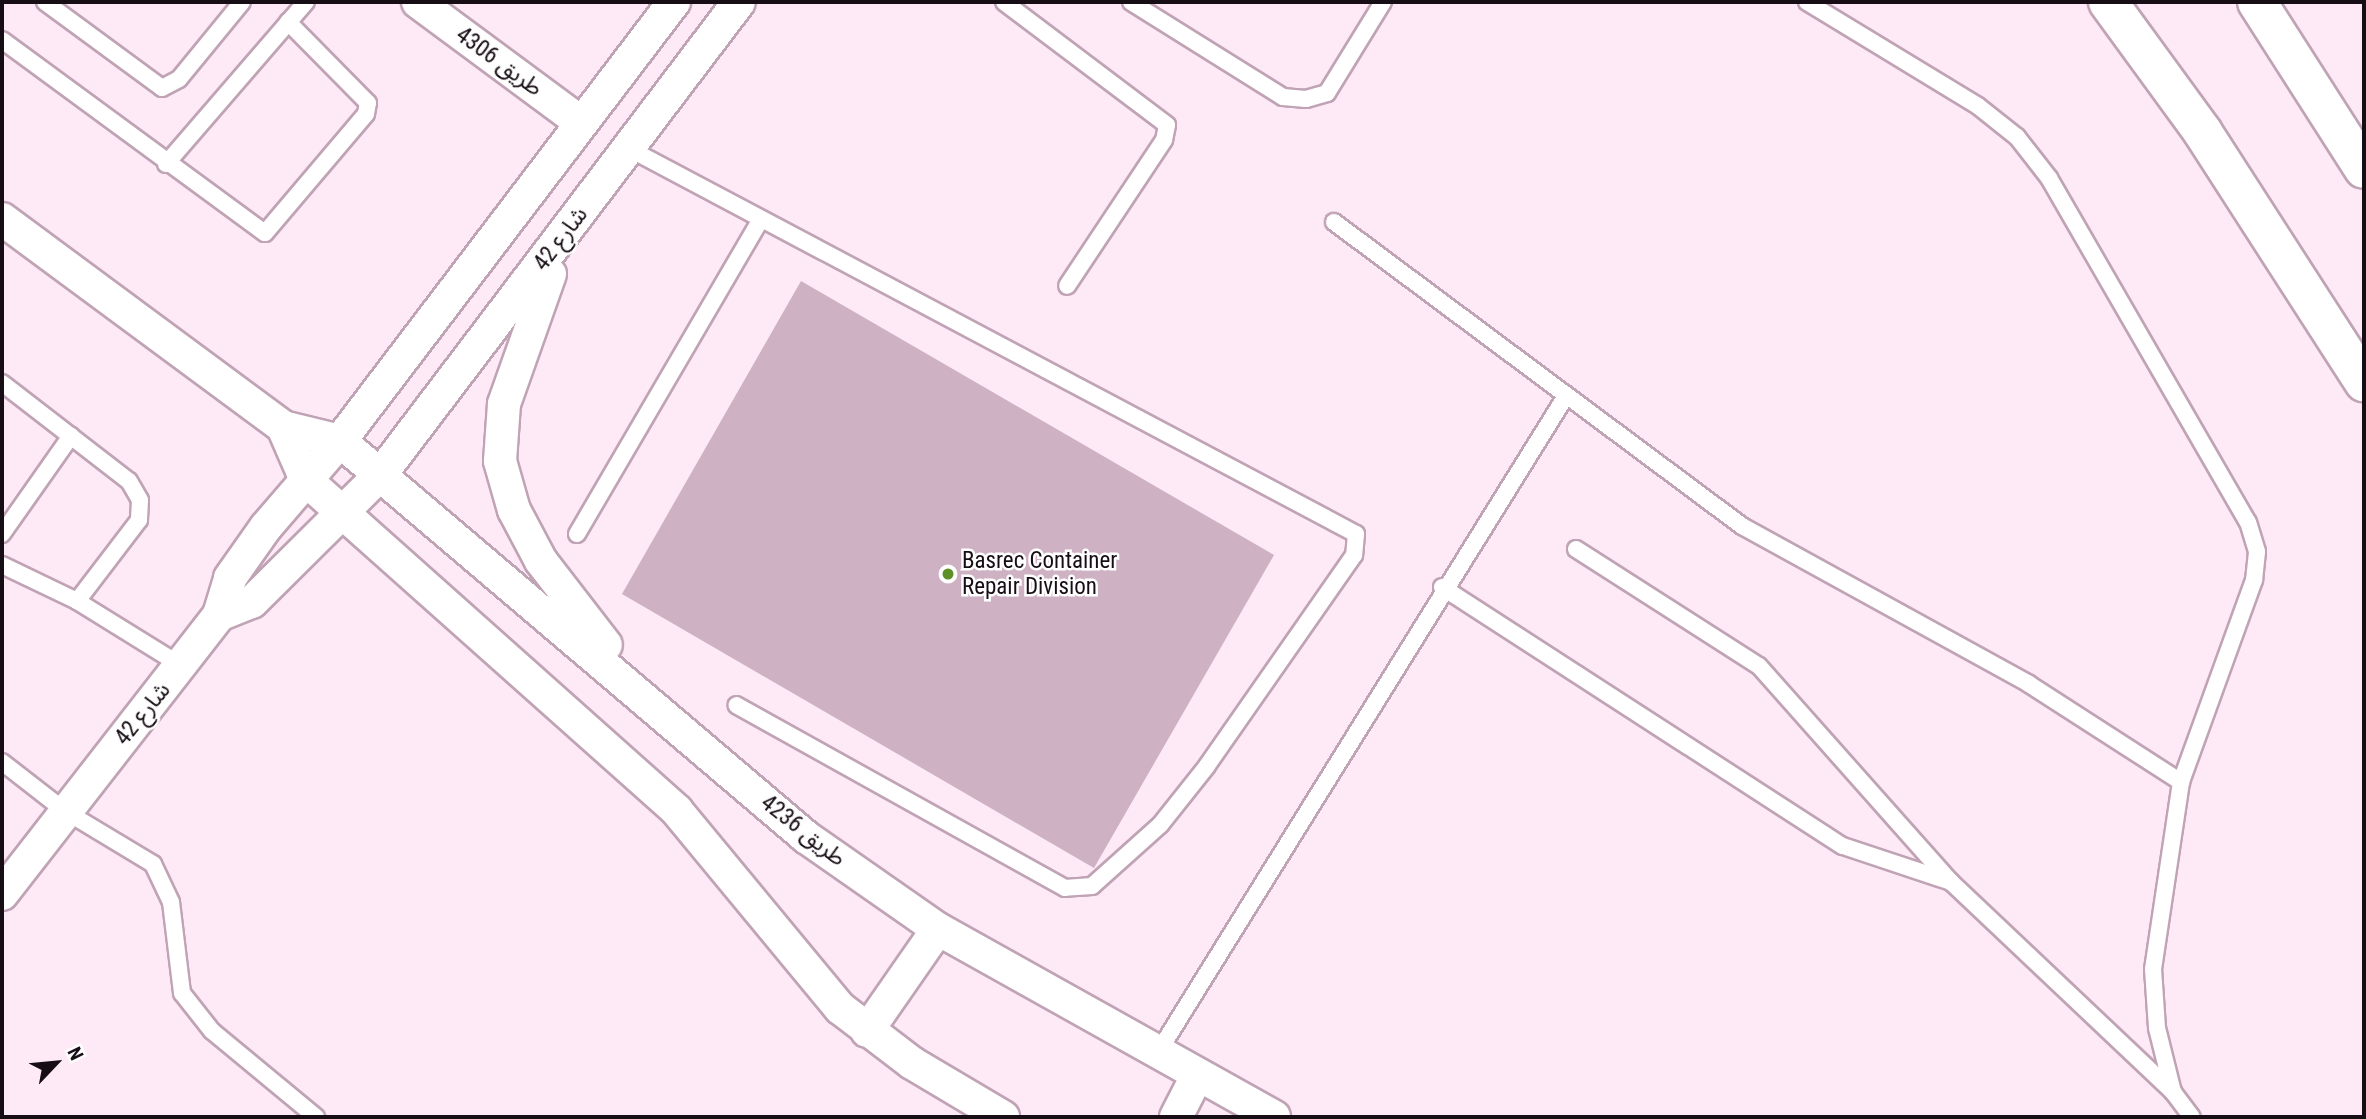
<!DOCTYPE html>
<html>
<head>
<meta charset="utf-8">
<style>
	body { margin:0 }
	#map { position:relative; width:2366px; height:1119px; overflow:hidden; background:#fdeaf6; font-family:"Roboto Condensed","Noto Sans Arabic",sans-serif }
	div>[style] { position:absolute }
	.building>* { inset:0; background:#ceb1c3 }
	.roads { filter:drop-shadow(2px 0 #c0a3b5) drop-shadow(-2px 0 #c0a3b5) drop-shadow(0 2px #c0a3b5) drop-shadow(0 -2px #c0a3b5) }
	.service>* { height:16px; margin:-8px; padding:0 8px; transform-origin:8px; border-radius:8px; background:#fff }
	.minor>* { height:32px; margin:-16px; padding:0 16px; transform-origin:16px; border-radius:16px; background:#fff }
	.motorway>* { height:38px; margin:-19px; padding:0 19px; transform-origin:19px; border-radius:19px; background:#fff }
	.dots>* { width:19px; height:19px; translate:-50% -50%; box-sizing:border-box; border:4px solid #fefefe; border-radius:50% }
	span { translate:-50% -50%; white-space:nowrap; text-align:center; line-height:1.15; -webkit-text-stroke:5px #fefefe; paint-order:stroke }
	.street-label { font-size:23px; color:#170d14 }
	.poi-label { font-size:23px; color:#170d14 }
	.left { translate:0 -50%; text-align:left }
	.frame { position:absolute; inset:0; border:4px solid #170d14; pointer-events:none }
	.north { position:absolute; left:21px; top:1028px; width:70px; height:70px; -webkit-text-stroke:5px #fefefe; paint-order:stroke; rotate:64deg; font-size:19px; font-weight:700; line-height:28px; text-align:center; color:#170d14 }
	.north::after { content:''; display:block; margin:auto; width:24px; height:32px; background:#170d14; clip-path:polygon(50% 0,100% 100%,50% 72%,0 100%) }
</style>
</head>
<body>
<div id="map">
	<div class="building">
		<i style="clip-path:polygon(801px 281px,1274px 555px,1094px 868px,622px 594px)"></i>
	</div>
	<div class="roads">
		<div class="service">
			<i style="left:45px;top:2px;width:145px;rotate:36.3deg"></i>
			<i style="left:162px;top:88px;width:19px;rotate:-28deg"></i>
			<i style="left:179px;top:79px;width:99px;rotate:-50.7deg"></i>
			<i style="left:1004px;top:2px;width:204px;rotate:37deg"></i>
			<i style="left:1167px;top:125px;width:15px;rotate:101deg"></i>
			<i style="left:1164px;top:140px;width:175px;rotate:123.6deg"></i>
			<i style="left:1131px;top:2px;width:179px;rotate:32deg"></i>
			<i style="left:1283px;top:97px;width:23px;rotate:5deg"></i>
			<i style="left:1306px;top:99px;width:22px;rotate:-16deg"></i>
			<i style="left:1327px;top:93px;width:107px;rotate:-58.4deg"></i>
			<i style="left:1807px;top:2px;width:200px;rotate:31.3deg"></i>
			<i style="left:1978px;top:106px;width:50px;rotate:38.5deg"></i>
			<i style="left:2017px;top:137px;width:52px;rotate:52deg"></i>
			<i style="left:2049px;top:178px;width:397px;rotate:60deg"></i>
			<i style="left:2248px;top:522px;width:31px;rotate:73deg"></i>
			<i style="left:2257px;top:552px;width:28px;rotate:96deg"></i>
			<i style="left:2254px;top:580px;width:215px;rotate:109.9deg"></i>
			<i style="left:2181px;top:782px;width:189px;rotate:98.5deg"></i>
			<i style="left:2153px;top:969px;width:59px;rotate:86.1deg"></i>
			<i style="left:2157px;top:1028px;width:66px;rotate:76deg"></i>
			<i style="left:2173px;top:1092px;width:31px;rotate:53deg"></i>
			<i style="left:2px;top:40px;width:326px;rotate:36.3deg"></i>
			<i style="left:265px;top:233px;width:156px;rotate:-49.7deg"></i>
			<i style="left:366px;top:114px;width:11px;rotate:-80deg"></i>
			<i style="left:368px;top:103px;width:114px;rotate:-134.6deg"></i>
			<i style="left:628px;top:148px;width:824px;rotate:27.93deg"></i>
			<i style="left:1356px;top:534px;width:21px;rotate:95deg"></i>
			<i style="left:1354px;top:555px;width:257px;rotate:124.9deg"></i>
			<i style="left:1207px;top:766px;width:75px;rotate:128.5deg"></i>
			<i style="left:1160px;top:825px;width:91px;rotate:138.1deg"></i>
			<i style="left:1092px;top:886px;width:27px;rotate:176deg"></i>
			<i style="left:1065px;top:888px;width:376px;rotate:-150.9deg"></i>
			<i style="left:166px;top:164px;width:214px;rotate:-49.2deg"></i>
			<i style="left:1334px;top:222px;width:509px;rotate:36.69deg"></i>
			<i style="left:1742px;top:526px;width:328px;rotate:28.8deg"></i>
			<i style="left:2029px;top:684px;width:181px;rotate:32.8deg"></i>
			<i style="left:2px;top:383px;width:160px;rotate:37.7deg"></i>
			<i style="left:129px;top:481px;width:22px;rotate:60deg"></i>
			<i style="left:140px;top:500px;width:20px;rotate:93deg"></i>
			<i style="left:139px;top:520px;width:102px;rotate:127.4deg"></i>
			<i style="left:2px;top:534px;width:120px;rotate:-54.9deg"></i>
			<i style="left:577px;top:534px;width:363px;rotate:-59.7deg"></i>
			<i style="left:1576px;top:549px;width:217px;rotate:32.6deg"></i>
			<i style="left:1759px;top:666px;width:289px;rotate:48.4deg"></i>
			<i style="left:2px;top:565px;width:83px;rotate:25.6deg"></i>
			<i style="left:77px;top:601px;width:123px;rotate:31.8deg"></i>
			<i style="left:1442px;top:587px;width:477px;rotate:32.9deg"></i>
			<i style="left:1843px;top:846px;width:114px;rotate:18.4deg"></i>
			<i style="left:1951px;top:882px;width:306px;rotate:43.4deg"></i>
			<i style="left:2px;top:762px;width:80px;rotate:37.9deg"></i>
			<i style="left:65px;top:811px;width:103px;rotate:31.1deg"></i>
			<i style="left:153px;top:864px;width:42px;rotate:64.7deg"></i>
			<i style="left:171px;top:902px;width:92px;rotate:83.1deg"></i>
			<i style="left:182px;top:993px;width:48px;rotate:51.7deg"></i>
			<i style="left:212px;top:1031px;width:135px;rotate:39.6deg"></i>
			<i style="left:1157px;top:1054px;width:771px;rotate:-58.14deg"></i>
		</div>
		<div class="minor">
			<i style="left:418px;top:2px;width:202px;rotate:36.5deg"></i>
			<i style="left:2px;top:219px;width:350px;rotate:36.5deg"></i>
			<i style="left:283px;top:427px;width:59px;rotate:13.8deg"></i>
			<i style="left:340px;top:441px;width:612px;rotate:40.36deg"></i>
			<i style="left:806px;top:837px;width:161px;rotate:34.9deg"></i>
			<i style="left:938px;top:929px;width:385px;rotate:29.2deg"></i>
			<i style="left:550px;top:274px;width:138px;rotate:109.5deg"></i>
			<i style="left:504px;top:404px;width:57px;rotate:94deg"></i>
			<i style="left:500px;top:461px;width:51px;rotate:74.1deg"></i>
			<i style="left:514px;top:510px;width:58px;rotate:62.1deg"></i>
			<i style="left:541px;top:561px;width:106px;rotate:52.3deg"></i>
			<i style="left:283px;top:427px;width:58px;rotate:66.5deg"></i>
			<i style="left:306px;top:480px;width:497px;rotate:41.7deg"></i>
			<i style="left:677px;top:811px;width:256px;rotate:50.4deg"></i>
			<i style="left:840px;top:1008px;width:91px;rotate:37.4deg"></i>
			<i style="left:912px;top:1063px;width:106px;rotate:30.7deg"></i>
			<i style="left:219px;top:615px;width:35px;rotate:-22deg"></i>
			<i style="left:252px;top:602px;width:182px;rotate:-44.8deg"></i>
			<i style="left:381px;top:474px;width:592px;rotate:-52.82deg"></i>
			<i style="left:2px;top:894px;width:353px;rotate:-52.1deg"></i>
			<i style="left:219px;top:615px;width:39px;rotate:-73deg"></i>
			<i style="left:230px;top:578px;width:62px;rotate:-54.8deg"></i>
			<i style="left:266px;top:527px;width:113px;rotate:-49.3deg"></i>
			<i style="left:340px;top:441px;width:552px;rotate:-52.74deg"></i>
			<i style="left:867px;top:1031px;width:124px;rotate:-55.2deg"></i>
			<i style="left:1176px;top:1117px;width:46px;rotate:-62.9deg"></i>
		</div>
		<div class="motorway">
			<i style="left:2108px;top:2px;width:160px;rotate:53.9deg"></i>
			<i style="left:2202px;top:131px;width:299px;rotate:57.2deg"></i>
			<i style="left:2257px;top:2px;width:198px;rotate:57.4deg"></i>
		</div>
	</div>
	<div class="dots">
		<i style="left:948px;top:574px;background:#5f9028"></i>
	</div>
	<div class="street-label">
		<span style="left:499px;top:62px;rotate:36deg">طريق 4306</span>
		<span style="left:561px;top:239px;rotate:-53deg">شارع 42</span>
		<span style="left:143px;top:714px;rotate:-51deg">شارع 42</span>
		<span style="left:803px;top:831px;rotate:38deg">طريق 4236</span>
	</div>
	<div class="poi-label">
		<span class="left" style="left:962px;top:574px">Basrec Container<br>Repair Division</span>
	</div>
	<div class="frame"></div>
	<div class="north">N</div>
</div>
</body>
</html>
